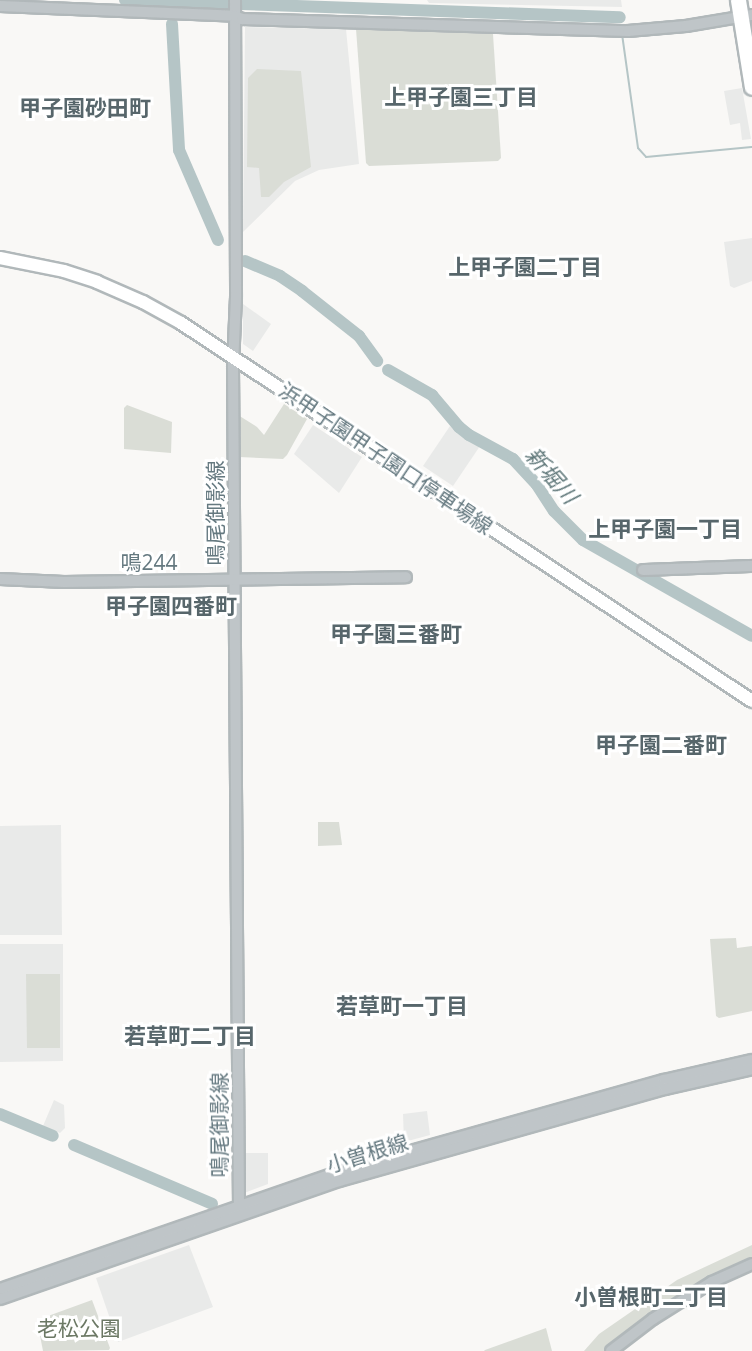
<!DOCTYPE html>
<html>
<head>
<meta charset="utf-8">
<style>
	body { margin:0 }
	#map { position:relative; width:752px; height:1351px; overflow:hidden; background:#f9f8f6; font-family:"Open Sans","Noto Sans JP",sans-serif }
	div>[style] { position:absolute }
	.built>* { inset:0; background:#e9eae9 }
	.green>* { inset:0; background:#daddd6 }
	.stream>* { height:2px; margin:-1px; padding:0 1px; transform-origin:1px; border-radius:1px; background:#b5c5c6 }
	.river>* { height:12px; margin:-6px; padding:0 6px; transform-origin:6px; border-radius:6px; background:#b5c5c6 }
	.roads { filter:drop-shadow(2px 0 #b1b8ba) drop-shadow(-2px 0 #b1b8ba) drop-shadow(0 2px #b1b8ba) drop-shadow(0 -2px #b1b8ba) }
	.minor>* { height:10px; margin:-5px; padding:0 5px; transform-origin:5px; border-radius:5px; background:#bfc5c8 }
	.major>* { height:12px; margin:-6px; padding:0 6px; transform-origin:6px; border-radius:6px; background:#fff }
	.highway>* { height:15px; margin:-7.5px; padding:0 7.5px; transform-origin:7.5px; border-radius:7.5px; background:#fff }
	span { translate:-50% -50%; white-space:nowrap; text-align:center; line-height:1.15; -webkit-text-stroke:6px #fff; paint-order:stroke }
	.street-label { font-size:21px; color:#657980 }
	.park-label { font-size:21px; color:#6b7864 }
	.neighbourhood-label { font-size:22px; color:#57666b; font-weight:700 }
	.water-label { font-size:22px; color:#60787a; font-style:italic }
</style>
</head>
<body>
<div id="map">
	<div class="built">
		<i style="clip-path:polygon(427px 0,621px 0,622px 7px,429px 3px)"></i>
		<i style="clip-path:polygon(245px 27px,346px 29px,359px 164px,319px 170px,295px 181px,243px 232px)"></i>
		<i style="clip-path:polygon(742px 88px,751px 139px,742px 140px,740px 123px,730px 125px,724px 91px)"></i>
		<i style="clip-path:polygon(752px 238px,752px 281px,734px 288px,730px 286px,724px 242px)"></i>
		<i style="clip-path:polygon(243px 304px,271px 324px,253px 351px,243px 344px)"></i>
		<i style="clip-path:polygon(313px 425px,362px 457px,339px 493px,294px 454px)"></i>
		<i style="clip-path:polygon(450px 426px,480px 446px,453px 486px,423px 466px)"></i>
		<i style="clip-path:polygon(61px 825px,62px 935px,0 935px,0 826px)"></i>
		<i style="clip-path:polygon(0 944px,63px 944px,63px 1061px,0 1062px)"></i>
		<i style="clip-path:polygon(54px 1100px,64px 1105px,65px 1128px,60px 1133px,43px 1126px)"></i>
		<i style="clip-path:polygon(427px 1111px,430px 1135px,404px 1142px,403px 1114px)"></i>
		<i style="clip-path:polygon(244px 1153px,268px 1153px,268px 1184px,244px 1193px)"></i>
		<i style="clip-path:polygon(189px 1245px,213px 1307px,118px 1342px,96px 1278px)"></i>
	</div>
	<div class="green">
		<i style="clip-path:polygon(356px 29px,493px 34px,501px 158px,498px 161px,369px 166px,366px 163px)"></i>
		<i style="clip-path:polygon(257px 69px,301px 71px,311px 167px,284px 182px,269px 197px,261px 197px,259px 168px,247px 167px,248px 78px)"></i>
		<i style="clip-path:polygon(284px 404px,307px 419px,287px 455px,283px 459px,239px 457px,238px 415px,257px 427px,264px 435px)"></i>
		<i style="clip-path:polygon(127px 405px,172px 422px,171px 453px,124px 449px,124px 408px)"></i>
		<i style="clip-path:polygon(318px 822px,339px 822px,342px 845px,318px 846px)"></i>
		<i style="clip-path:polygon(736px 938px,737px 948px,752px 946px,752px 1011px,719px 1018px,716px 1016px,710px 939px)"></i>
		<i style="clip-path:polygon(26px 974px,60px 974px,60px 1048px,27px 1048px)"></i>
		<i style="clip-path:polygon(752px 1245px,752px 1260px,611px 1345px,605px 1351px,584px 1351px,599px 1334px,677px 1280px)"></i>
		<i style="clip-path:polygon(92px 1300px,110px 1348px,109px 1350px,43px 1351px,37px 1320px)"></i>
		<i style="clip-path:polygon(546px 1328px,552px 1351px,484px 1351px,485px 1350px)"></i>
	</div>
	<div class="stream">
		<i style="left:622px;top:34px;width:115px;rotate:82deg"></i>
		<i style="left:638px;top:148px;width:12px;rotate:48deg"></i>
		<i style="left:646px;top:157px;width:106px;rotate:-5.4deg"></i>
	</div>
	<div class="river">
		<i style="left:125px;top:0;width:495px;rotate:2deg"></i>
		<i style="left:172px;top:24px;width:126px;rotate:86.8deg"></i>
		<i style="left:179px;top:150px;width:98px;rotate:66.6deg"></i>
		<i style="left:245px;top:261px;width:38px;rotate:23deg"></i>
		<i style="left:280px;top:276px;width:27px;rotate:34deg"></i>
		<i style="left:302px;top:291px;width:73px;rotate:38.3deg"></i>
		<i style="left:359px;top:336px;width:31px;rotate:54deg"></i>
		<i style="left:388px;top:370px;width:51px;rotate:29.6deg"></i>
		<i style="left:432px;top:395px;width:42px;rotate:49.8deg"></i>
		<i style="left:459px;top:427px;width:13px;rotate:39deg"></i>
		<i style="left:469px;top:435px;width:50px;rotate:28.6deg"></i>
		<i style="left:513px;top:459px;width:35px;rotate:47deg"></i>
		<i style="left:537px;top:485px;width:31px;rotate:57deg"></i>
		<i style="left:554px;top:511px;width:41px;rotate:45deg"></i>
		<i style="left:583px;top:540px;width:194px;rotate:29.6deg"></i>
		<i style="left:0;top:1114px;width:57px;rotate:22.5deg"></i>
		<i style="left:74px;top:1145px;width:150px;rotate:23.1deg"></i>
	</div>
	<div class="roads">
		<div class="minor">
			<i style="left:235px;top:0;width:297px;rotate:89.8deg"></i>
			<i style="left:236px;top:297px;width:70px;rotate:92.5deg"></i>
			<i style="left:233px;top:367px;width:839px;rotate:89.59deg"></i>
			<i style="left:0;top:6px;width:235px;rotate:2.4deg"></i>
			<i style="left:235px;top:16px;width:8px;rotate:23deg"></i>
			<i style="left:242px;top:19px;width:386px;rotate:1.8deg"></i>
			<i style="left:628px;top:31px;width:58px;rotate:-4.9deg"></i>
			<i style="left:686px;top:26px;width:67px;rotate:-9.5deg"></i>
			<i style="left:643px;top:570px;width:109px;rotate:-2.1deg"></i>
			<i style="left:0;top:579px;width:64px;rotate:2.7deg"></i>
			<i style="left:64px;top:582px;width:342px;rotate:-0.8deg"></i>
			<i style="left:0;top:1289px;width:367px;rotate:-19.1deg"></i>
			<i style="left:347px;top:1169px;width:329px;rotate:-15.7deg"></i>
			<i style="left:664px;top:1080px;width:90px;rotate:-12.8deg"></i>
			<i style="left:0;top:1299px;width:359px;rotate:-19.2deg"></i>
			<i style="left:339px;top:1181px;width:339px;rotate:-15.8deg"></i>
			<i style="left:665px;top:1089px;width:89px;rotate:-12.9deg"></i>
			<i style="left:611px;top:1351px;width:53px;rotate:-37.3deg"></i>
			<i style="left:653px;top:1319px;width:70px;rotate:-32.1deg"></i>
			<i style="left:712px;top:1282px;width:44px;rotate:-24.2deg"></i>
		</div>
		<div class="major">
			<i style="left:0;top:258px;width:65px;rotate:11.5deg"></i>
			<i style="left:64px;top:271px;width:35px;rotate:18deg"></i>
			<i style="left:97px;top:282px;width:50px;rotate:23.5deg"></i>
			<i style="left:143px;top:302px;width:43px;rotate:28.9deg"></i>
			<i style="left:181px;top:323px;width:685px;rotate:33.5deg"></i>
		</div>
		<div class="highway">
			<i style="left:738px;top:0;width:88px;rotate:80.9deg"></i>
		</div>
	</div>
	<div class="street-label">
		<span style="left:386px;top:458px;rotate:34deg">浜甲子園甲子園口停車場線</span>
		<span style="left:215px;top:513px;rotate:-90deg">鳴尾御影線</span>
		<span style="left:149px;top:562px">鳴244</span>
		<span style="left:219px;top:1125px;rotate:-90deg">鳴尾御影線</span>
		<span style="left:367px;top:1153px;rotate:-17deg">小曽根線</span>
	</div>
	<div class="park-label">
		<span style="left:79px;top:1328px">老松公園</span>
	</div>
	<div class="neighbourhood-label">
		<span style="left:461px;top:97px">上甲子園三丁目</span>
		<span style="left:85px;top:108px">甲子園砂田町</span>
		<span style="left:525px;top:267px">上甲子園二丁目</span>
		<span style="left:665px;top:529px">上甲子園一丁目</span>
		<span style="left:171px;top:606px">甲子園四番町</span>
		<span style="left:396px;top:634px">甲子園三番町</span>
		<span style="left:661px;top:745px">甲子園二番町</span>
		<span style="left:402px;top:1006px">若草町一丁目</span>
		<span style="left:190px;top:1036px">若草町二丁目</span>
		<span style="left:651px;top:1297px">小曽根町二丁目</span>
	</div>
	<div class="water-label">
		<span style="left:552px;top:475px;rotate:49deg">新堀川</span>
	</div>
</div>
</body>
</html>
